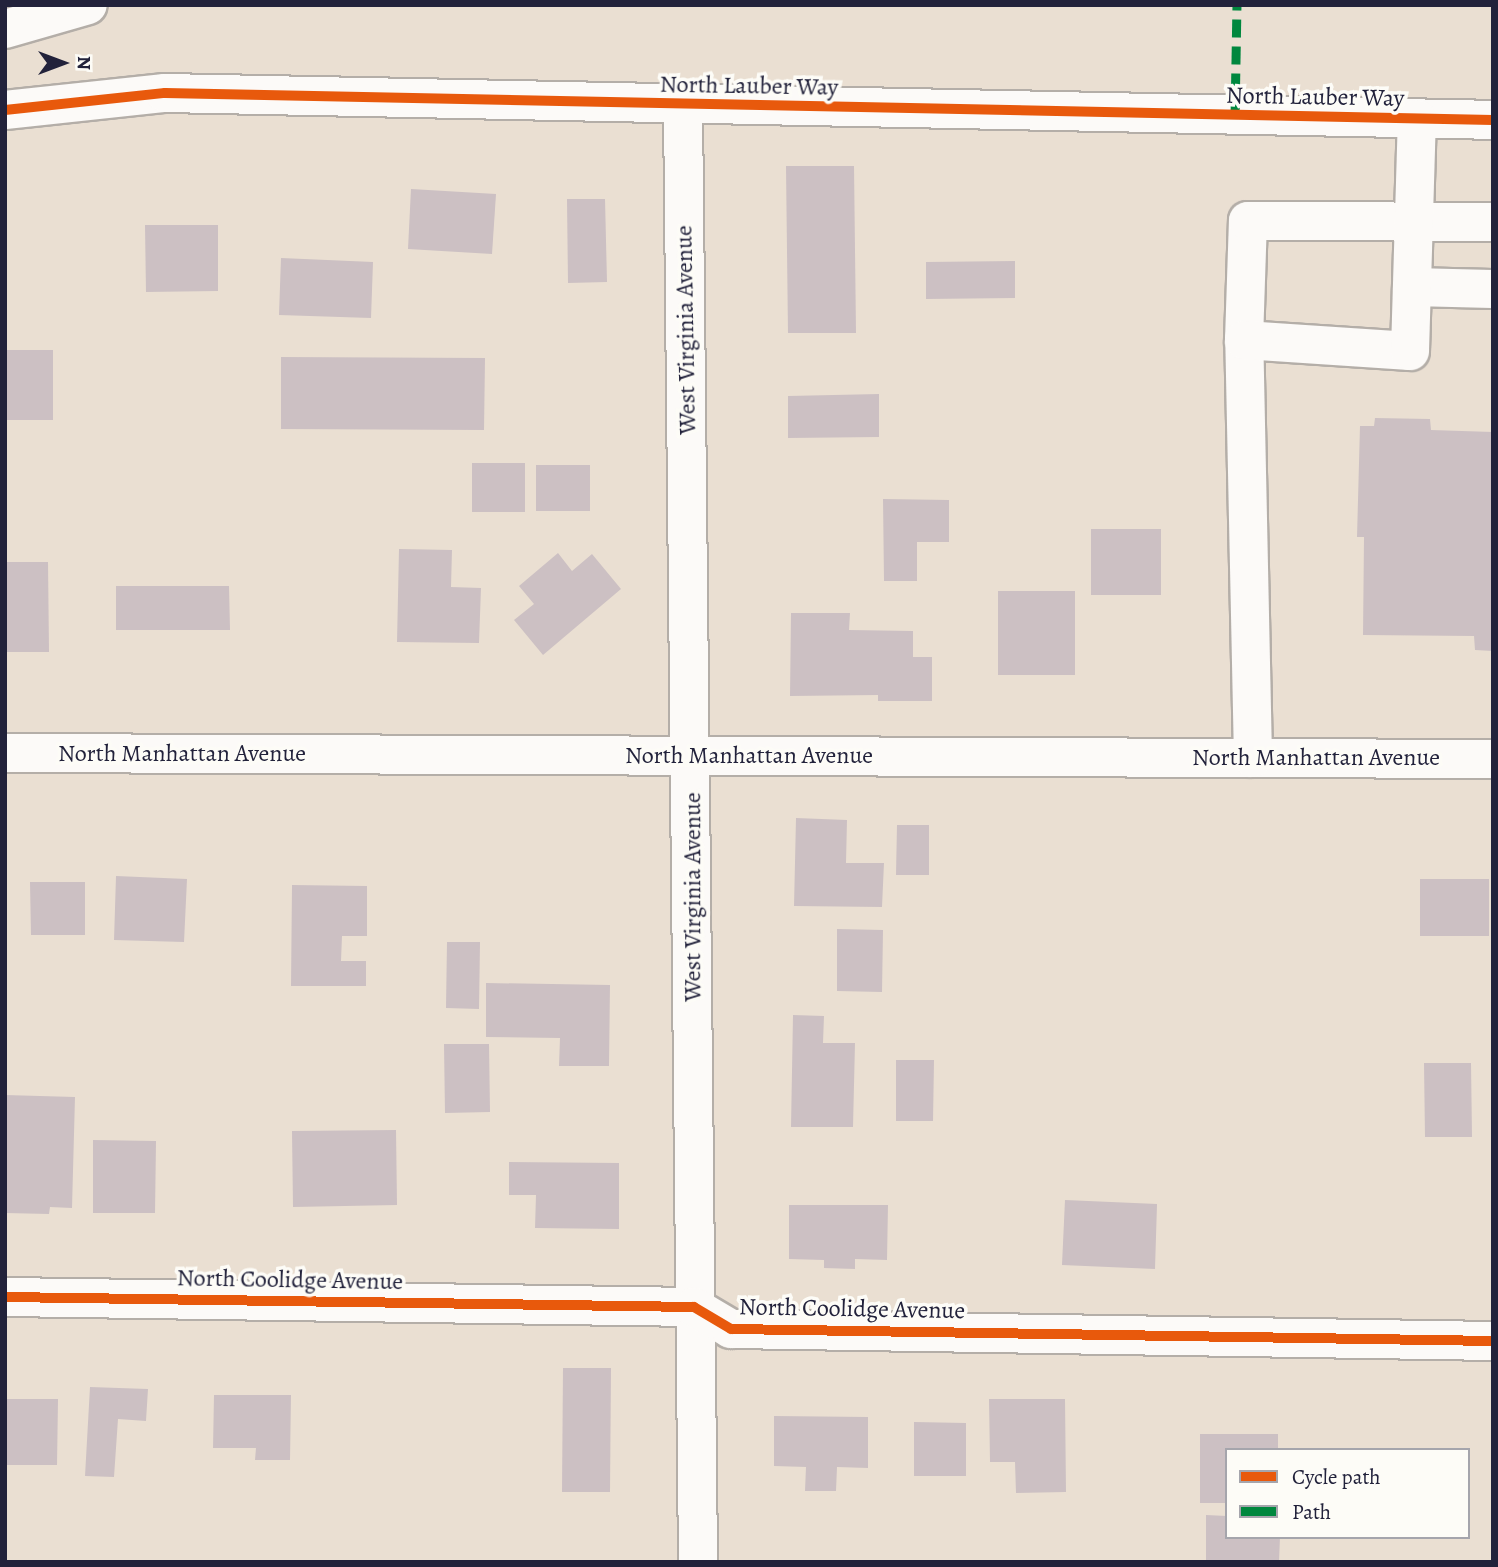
<!DOCTYPE html>
<html>
<head>
<meta charset="utf-8">
<style>
	body { margin:0 }
	#map { position:relative; width:1498px; height:1567px; overflow:hidden; background:#eadfd2; font-family:Alegreya,serif }
	div>[style] { position:absolute }
	.building>* { inset:0; background:#ccc0c3 }
	.roads { filter:drop-shadow(2px 0 #b4aea8) drop-shadow(-2px 0 #b4aea8) drop-shadow(0 2px #b4aea8) drop-shadow(0 -2px #b4aea8) }
	.minor>* { height:38px; margin:-19px; padding:0 19px; transform-origin:19px; border-radius:19px; background:#fcfaf8 }
	.quiet>* { height:9px; margin-top:-4.5px; transform-origin:0; background:repeating-linear-gradient(90deg,#00873e 0 18px,transparent 0 27px) }
	.cycleway>* { height:10px; margin:-5px; padding:0 5px; transform-origin:5px; border-radius:5px; background:#e8590c }
	span { translate:-50% -50%; white-space:nowrap; text-align:center; line-height:1.15; -webkit-text-stroke:7px #fdfcf7; paint-order:stroke }
	.street-label { font-size:24px; color:#22223b }
	.frame { position:absolute; inset:0; border:7px solid #22223b; pointer-events:none }
	.legend { position:absolute; left:1225px; top:1448px; width:245px; height:91px; box-sizing:border-box; background:#fdfcf7; border:2px solid #a5a5ac; margin:0; padding:9px 12px; list-style:none; font-size:21px; color:#22223b }
	.legend li { display:flex; align-items:center; gap:14px; height:35px }
	.legend b { width:35px; border:2px solid #a5a5ac }
	.north { position:absolute; left:28px; top:28px; width:70px; height:70px; -webkit-text-stroke:5px #fdfcf7; paint-order:stroke; rotate:90deg; font-size:19px; font-weight:700; line-height:28px; text-align:center; color:#22223b }
	.north::after { content:''; display:block; margin:auto; width:24px; height:32px; background:#22223b; clip-path:polygon(50% 0,100% 100%,50% 72%,0 100%) }
</style>
</head>
<body>
<div id="map">
	<div class="building">
		<i style="clip-path:polygon(786px 166px,854px 166px,856px 333px,788px 333px)"></i>
		<i style="clip-path:polygon(411px 189px,496px 194px,492px 254px,408px 249px)"></i>
		<i style="clip-path:polygon(567px 199px,605px 199px,607px 282px,568px 283px)"></i>
		<i style="clip-path:polygon(145px 225px,218px 225px,218px 291px,146px 292px)"></i>
		<i style="clip-path:polygon(281px 258px,373px 262px,371px 318px,279px 315px)"></i>
		<i style="clip-path:polygon(1015px 261px,1015px 298px,926px 299px,926px 262px)"></i>
		<i style="clip-path:polygon(5px 350px,53px 350px,53px 420px,5px 420px)"></i>
		<i style="clip-path:polygon(281px 357px,485px 358px,484px 430px,281px 429px)"></i>
		<i style="clip-path:polygon(879px 394px,879px 437px,788px 438px,788px 396px)"></i>
		<i style="clip-path:polygon(1375px 418px,1430px 419px,1431px 430px,1493px 432px,1493px 651px,1475px 650px,1474px 636px,1363px 635px,1364px 537px,1357px 537px,1360px 426px,1374px 426px)"></i>
		<i style="clip-path:polygon(472px 463px,525px 463px,525px 512px,472px 512px)"></i>
		<i style="clip-path:polygon(536px 465px,590px 465px,590px 511px,536px 511px)"></i>
		<i style="clip-path:polygon(883px 499px,949px 500px,949px 542px,917px 542px,917px 581px,884px 581px)"></i>
		<i style="clip-path:polygon(1091px 529px,1161px 529px,1161px 595px,1091px 595px)"></i>
		<i style="clip-path:polygon(399px 549px,452px 550px,451px 587px,481px 588px,479px 643px,397px 642px)"></i>
		<i style="clip-path:polygon(558px 553px,572px 571px,592px 554px,621px 589px,543px 655px,514px 620px,534px 604px,519px 586px)"></i>
		<i style="clip-path:polygon(5px 562px,48px 562px,49px 652px,5px 652px)"></i>
		<i style="clip-path:polygon(116px 586px,229px 586px,230px 630px,116px 630px)"></i>
		<i style="clip-path:polygon(998px 591px,1075px 591px,1075px 675px,998px 675px)"></i>
		<i style="clip-path:polygon(791px 613px,850px 613px,849px 630px,913px 631px,913px 657px,932px 657px,932px 701px,878px 701px,878px 695px,790px 696px)"></i>
		<i style="clip-path:polygon(796px 818px,847px 820px,846px 863px,884px 863px,882px 907px,794px 906px)"></i>
		<i style="clip-path:polygon(897px 825px,929px 825px,929px 875px,896px 875px)"></i>
		<i style="clip-path:polygon(116px 876px,187px 879px,184px 942px,114px 940px)"></i>
		<i style="clip-path:polygon(1420px 879px,1489px 879px,1489px 936px,1420px 936px)"></i>
		<i style="clip-path:polygon(30px 882px,85px 882px,85px 935px,31px 935px)"></i>
		<i style="clip-path:polygon(292px 885px,367px 886px,367px 936px,342px 936px,341px 961px,366px 961px,366px 986px,291px 986px)"></i>
		<i style="clip-path:polygon(837px 929px,883px 930px,882px 992px,837px 991px)"></i>
		<i style="clip-path:polygon(447px 942px,480px 942px,479px 1009px,446px 1008px)"></i>
		<i style="clip-path:polygon(486px 983px,610px 985px,609px 1066px,559px 1066px,560px 1038px,486px 1037px)"></i>
		<i style="clip-path:polygon(793px 1015px,824px 1016px,823px 1043px,855px 1043px,853px 1127px,791px 1127px)"></i>
		<i style="clip-path:polygon(444px 1044px,489px 1044px,490px 1112px,445px 1113px)"></i>
		<i style="clip-path:polygon(896px 1060px,934px 1060px,933px 1121px,896px 1121px)"></i>
		<i style="clip-path:polygon(1424px 1063px,1471px 1063px,1472px 1137px,1425px 1137px)"></i>
		<i style="clip-path:polygon(5px 1095px,75px 1097px,72px 1208px,50px 1207px,49px 1214px,5px 1213px)"></i>
		<i style="clip-path:polygon(396px 1130px,397px 1205px,293px 1207px,292px 1131px)"></i>
		<i style="clip-path:polygon(93px 1140px,156px 1141px,155px 1213px,93px 1213px)"></i>
		<i style="clip-path:polygon(509px 1162px,619px 1163px,619px 1229px,535px 1228px,536px 1195px,509px 1195px)"></i>
		<i style="clip-path:polygon(1065px 1200px,1157px 1204px,1155px 1269px,1062px 1265px)"></i>
		<i style="clip-path:polygon(789px 1205px,888px 1205px,887px 1260px,855px 1259px,855px 1269px,824px 1268px,824px 1260px,789px 1259px)"></i>
		<i style="clip-path:polygon(563px 1368px,611px 1368px,610px 1492px,562px 1492px)"></i>
		<i style="clip-path:polygon(90px 1387px,148px 1389px,146px 1421px,118px 1419px,114px 1477px,85px 1476px)"></i>
		<i style="clip-path:polygon(214px 1395px,291px 1395px,290px 1460px,255px 1460px,256px 1448px,213px 1448px)"></i>
		<i style="clip-path:polygon(5px 1399px,58px 1399px,57px 1465px,5px 1465px)"></i>
		<i style="clip-path:polygon(989px 1399px,1065px 1399px,1066px 1492px,1016px 1493px,1015px 1462px,990px 1462px)"></i>
		<i style="clip-path:polygon(774px 1416px,868px 1417px,868px 1468px,837px 1467px,836px 1491px,805px 1491px,806px 1467px,774px 1466px)"></i>
		<i style="clip-path:polygon(914px 1422px,966px 1423px,966px 1476px,914px 1476px)"></i>
		<i style="clip-path:polygon(1200px 1434px,1278px 1434px,1278px 1450px,1227px 1450px,1227px 1503px,1200px 1503px)"></i>
		<i style="clip-path:polygon(1206px 1515px,1227px 1516px,1227px 1537px,1280px 1537px,1279px 1562px,1206px 1562px)"></i>
	</div>
	<div class="roads">
		<div class="minor">
			<i style="left:5px;top:29px;width:86px;rotate:-16.1deg"></i>
			<i style="left:683px;top:106px;width:1456px;rotate:89.41deg"></i>
			<i style="left:5px;top:110px;width:161px;rotate:-6.1deg"></i>
			<i style="left:165px;top:93px;width:1328px;rotate:1.16deg"></i>
			<i style="left:1412px;top:287px;width:81px;rotate:1.4deg"></i>
			<i style="left:1244px;top:340px;width:119px;rotate:-88.1deg"></i>
			<i style="left:1248px;top:221px;width:245px;rotate:0.2deg"></i>
			<i style="left:5px;top:753px;width:1488px;rotate:0.23deg"></i>
			<i style="left:1253px;top:758px;width:418px;rotate:-91.2deg"></i>
			<i style="left:1244px;top:340px;width:166px;rotate:3.8deg"></i>
			<i style="left:1410px;top:351px;width:232px;rotate:-88.3deg"></i>
			<i style="left:5px;top:1297px;width:689px;rotate:0.83deg"></i>
			<i style="left:694px;top:1307px;width:43px;rotate:30.7deg"></i>
			<i style="left:731px;top:1329px;width:762px;rotate:0.9deg"></i>
		</div>
	</div>
	<div class="quiet">
		<i style="left:1235px;top:118px;width:113px;rotate:-89deg"></i>
	</div>
	<div class="cycleway">
		<i style="left:5px;top:110px;width:161px;rotate:-6.1deg"></i>
		<i style="left:165px;top:93px;width:1328px;rotate:1.16deg"></i>
		<i style="left:5px;top:1297px;width:689px;rotate:0.83deg"></i>
		<i style="left:694px;top:1307px;width:43px;rotate:30.7deg"></i>
		<i style="left:731px;top:1329px;width:762px;rotate:0.9deg"></i>
	</div>
	<div class="street-label">
		<span style="left:749px;top:86px;rotate:1deg">North Lauber Way</span>
		<span style="left:1315px;top:97px;rotate:1deg">North Lauber Way</span>
		<span style="left:686px;top:330px;rotate:-91deg">West Virginia Avenue</span>
		<span style="left:182px;top:754px">North Manhattan Avenue</span>
		<span style="left:749px;top:756px">North Manhattan Avenue</span>
		<span style="left:1316px;top:758px">North Manhattan Avenue</span>
		<span style="left:693px;top:897px;rotate:-90deg">West Virginia Avenue</span>
		<span style="left:290px;top:1280px;rotate:1deg">North Coolidge Avenue</span>
		<span style="left:852px;top:1309px;rotate:1deg">North Coolidge Avenue</span>
	</div>
	<div class="frame"></div>
	<ul class="legend">
	<li><b style="height:9px;background:#e8590c"></b>Cycle path</li>
	<li><b style="height:9px;background:#00873e"></b>Path</li>
	</ul>
	<div class="north">N</div>
</div>
</body>
</html>
